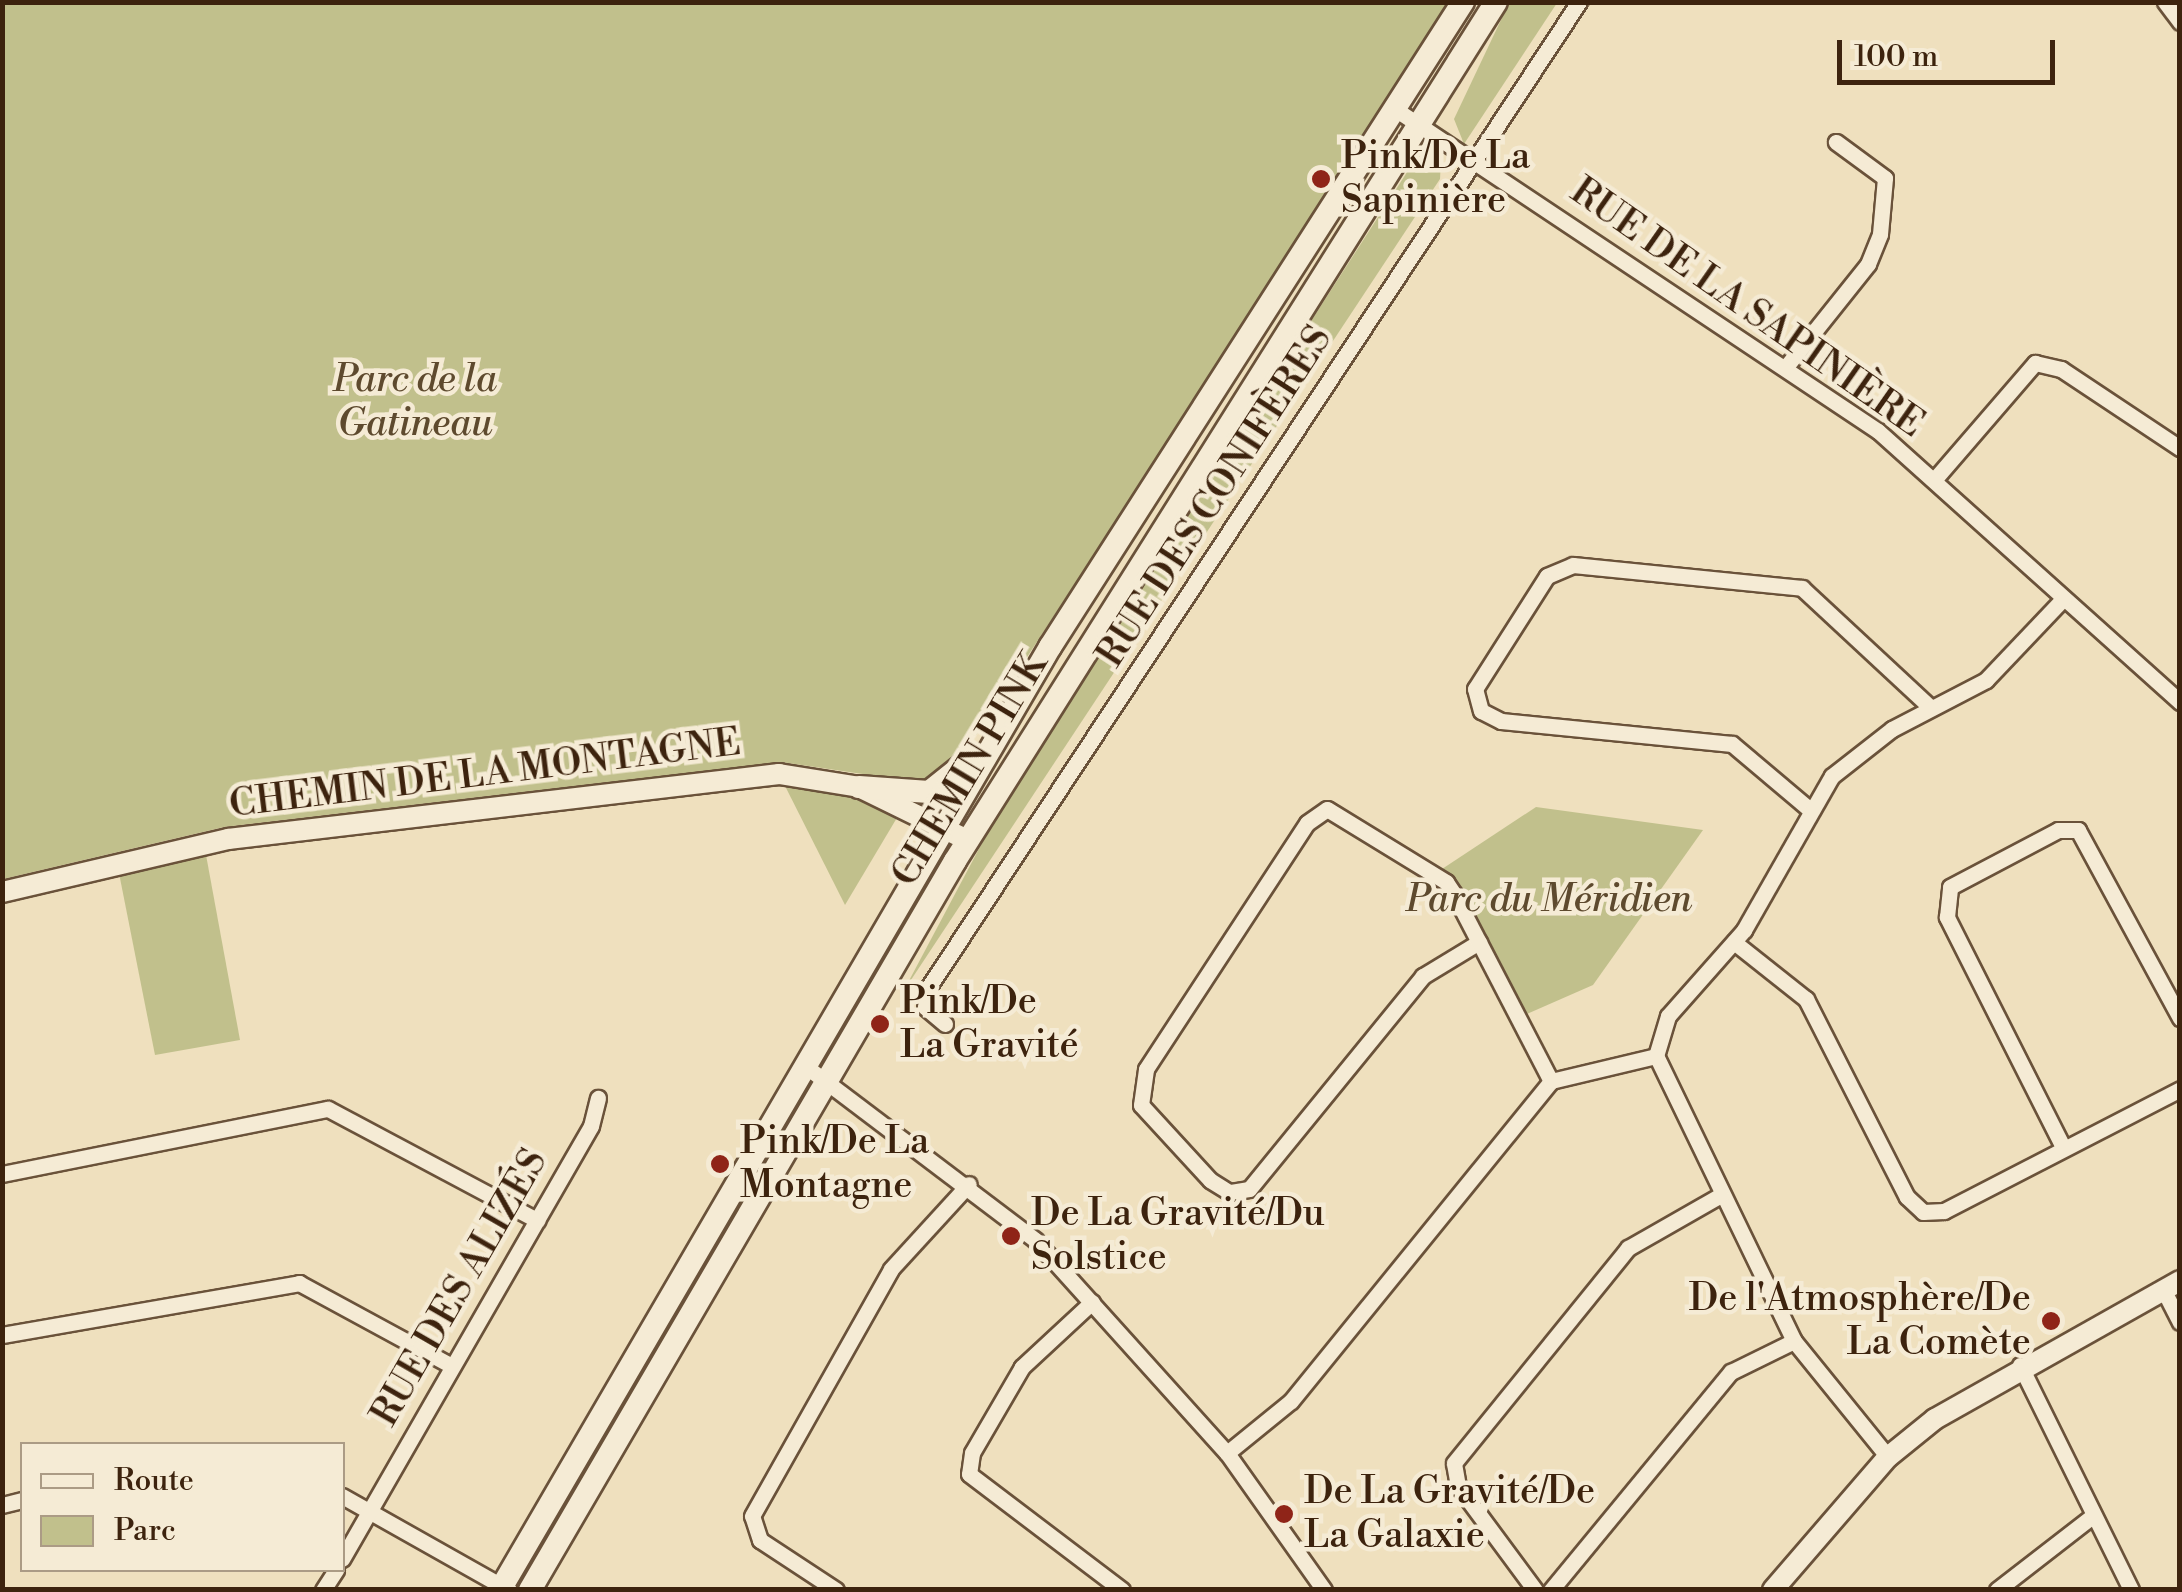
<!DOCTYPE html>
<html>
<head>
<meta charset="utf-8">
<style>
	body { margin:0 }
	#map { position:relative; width:2182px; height:1592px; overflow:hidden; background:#efe0be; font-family:"Libre Bodoni",serif }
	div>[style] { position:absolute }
	.green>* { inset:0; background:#c1c08c }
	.roads { filter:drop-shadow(2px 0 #6a523a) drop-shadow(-2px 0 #6a523a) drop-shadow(0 2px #6a523a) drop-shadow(0 -2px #6a523a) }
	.minor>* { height:15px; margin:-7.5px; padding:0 7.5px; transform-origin:7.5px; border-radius:7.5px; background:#f5ebd5 }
	.tertiary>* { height:20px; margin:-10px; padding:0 10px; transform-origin:10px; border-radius:10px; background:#f5ebd5 }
	.secondary>* { height:22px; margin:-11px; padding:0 11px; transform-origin:11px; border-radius:11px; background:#f5ebd5 }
	.dots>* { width:28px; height:28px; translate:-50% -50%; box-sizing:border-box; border:5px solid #f5ebd5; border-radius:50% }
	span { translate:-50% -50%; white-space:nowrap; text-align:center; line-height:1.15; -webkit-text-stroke:9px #f5ebd5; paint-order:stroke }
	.poi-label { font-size:38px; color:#3d230e }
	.left { translate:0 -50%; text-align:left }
	.right { translate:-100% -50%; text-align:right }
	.street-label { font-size:38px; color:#3d230e }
	.park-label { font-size:38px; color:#5e4a2e; font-style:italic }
	.frame { position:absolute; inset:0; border:5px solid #3d230e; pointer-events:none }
	.legend { position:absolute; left:20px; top:1442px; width:325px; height:130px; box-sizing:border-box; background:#f5ebd5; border:2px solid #ab9b85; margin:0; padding:12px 18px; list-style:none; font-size:30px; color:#3d230e }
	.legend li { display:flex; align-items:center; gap:20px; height:50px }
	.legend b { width:50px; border:2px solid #ab9b85 }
	.scale { position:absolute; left:1837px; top:40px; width:218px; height:45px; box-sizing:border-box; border:5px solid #3d230e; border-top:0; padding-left:12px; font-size:30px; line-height:35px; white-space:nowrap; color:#3d230e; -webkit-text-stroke:8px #f5ebd5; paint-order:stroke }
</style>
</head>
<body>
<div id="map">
	<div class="green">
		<i style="clip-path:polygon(2px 3px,1453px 3px,977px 734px,924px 783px,781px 762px,224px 827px,3px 879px)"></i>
		<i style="clip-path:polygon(1509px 3px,1557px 3px,1464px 144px,1454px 119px)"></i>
		<i style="clip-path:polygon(1420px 152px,1441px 160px,1440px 179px,903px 992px,1016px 779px)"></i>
		<i style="clip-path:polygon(779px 774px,904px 806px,845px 905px)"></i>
		<i style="clip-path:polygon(1536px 807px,1703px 830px,1593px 985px,1518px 1018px,1436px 873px)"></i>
		<i style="clip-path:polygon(204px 844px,240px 1040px,155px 1055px,117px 863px)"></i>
	</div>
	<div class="roads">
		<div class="minor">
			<i style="left:2165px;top:2px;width:25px;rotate:53deg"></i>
			<i style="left:1395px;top:109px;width:580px;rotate:33.69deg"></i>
			<i style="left:1878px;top:431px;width:406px;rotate:41.9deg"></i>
			<i style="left:1785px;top:368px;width:133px;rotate:-51.4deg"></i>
			<i style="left:1868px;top:264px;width:32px;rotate:-68deg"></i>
			<i style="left:1880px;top:234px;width:56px;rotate:-84.9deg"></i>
			<i style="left:1885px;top:178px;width:61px;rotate:-143.7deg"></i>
			<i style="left:1934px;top:480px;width:155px;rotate:-49.2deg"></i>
			<i style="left:2035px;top:363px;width:27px;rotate:13deg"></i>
			<i style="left:2061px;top:369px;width:143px;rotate:33.6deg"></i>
			<i style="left:1809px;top:809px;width:101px;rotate:-139.8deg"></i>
			<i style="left:1732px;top:744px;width:232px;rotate:-174.3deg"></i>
			<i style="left:1501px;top:721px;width:22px;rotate:-153deg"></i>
			<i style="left:1481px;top:711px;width:23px;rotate:-105deg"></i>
			<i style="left:1475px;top:689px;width:134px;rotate:-57.5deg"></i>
			<i style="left:1547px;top:576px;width:28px;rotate:-23deg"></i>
			<i style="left:1573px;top:565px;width:230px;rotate:5.7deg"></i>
			<i style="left:1802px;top:588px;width:176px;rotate:42.9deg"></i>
			<i style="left:1479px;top:942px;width:66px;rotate:148.7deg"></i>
			<i style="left:1423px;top:976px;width:275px;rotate:129.2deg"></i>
			<i style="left:1249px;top:1189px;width:20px;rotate:171deg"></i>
			<i style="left:1229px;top:1192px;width:22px;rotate:-148deg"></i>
			<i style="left:1210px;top:1180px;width:102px;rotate:-132.6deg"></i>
			<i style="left:1141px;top:1105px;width:36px;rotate:-82deg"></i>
			<i style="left:1146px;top:1069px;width:294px;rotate:-56.8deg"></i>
			<i style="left:1307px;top:823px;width:24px;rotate:-35deg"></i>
			<i style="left:1327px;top:809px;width:140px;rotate:31.5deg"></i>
			<i style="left:1446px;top:882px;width:14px;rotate:56deg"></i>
			<i style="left:1454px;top:894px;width:211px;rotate:62.6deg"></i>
			<i style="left:1734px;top:942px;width:92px;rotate:38.4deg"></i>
			<i style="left:1806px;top:999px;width:222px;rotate:63deg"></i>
			<i style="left:1907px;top:1197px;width:22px;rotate:43deg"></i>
			<i style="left:1923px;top:1212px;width:21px;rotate:-3deg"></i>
			<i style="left:1944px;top:1211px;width:266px;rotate:-27.3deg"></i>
			<i style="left:945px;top:1024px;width:26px;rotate:-140deg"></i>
			<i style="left:925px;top:1007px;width:19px;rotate:-81deg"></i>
			<i style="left:928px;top:988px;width:1182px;rotate:-56.57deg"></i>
			<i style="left:804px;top:1065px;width:290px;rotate:37.1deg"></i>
			<i style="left:1035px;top:1240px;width:287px;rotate:48deg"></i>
			<i style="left:1227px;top:1453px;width:168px;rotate:54.7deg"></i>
			<i style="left:2063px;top:1147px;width:258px;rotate:-116.8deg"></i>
			<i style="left:1947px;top:917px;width:30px;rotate:-84deg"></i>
			<i style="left:1950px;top:887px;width:122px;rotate:-27.8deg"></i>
			<i style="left:2058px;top:830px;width:20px"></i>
			<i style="left:2078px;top:830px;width:214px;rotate:61.5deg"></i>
			<i style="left:2px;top:1174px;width:332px;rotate:-11.3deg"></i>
			<i style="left:328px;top:1109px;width:237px;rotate:28deg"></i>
			<i style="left:2163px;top:1289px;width:37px;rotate:63deg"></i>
			<i style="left:1092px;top:1302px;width:96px;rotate:137.1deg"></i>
			<i style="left:1022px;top:1367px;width:99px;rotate:120.2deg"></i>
			<i style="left:972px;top:1453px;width:21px;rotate:98deg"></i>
			<i style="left:969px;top:1474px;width:192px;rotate:37.2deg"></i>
			<i style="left:2px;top:1335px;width:302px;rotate:-9.9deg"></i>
			<i style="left:299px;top:1283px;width:174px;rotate:28.5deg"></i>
			<i style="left:2020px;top:1365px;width:251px;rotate:63.7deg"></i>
			<i style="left:1227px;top:1453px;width:82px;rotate:-39.1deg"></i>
			<i style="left:1291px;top:1401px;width:412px;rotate:-50.9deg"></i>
			<i style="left:1551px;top:1081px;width:108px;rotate:-13.4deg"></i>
			<i style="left:1888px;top:1457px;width:149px;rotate:-129deg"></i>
			<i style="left:1794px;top:1341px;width:317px;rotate:-115.8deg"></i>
			<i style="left:1656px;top:1056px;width:42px;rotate:-73.3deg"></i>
			<i style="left:1668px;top:1016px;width:115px;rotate:-48.5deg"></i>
			<i style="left:1744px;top:930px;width:177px;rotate:-60.3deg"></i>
			<i style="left:1832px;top:776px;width:76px;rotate:-38.1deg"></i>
			<i style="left:1892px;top:729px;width:106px;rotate:-27.5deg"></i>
			<i style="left:1986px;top:680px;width:112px;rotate:-46.5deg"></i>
			<i style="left:342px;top:1496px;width:192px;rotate:29.4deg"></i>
			<i style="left:2px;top:1505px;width:21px;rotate:-14deg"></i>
			<i style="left:342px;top:1559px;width:499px;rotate:-60.1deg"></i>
			<i style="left:591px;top:1126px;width:29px;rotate:-76deg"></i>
			<i style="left:323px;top:1590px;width:24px;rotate:-57deg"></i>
			<i style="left:836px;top:1590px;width:91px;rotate:-146.7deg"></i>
			<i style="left:760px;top:1540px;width:25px;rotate:-108deg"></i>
			<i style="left:752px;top:1516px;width:283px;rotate:-60.6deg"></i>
			<i style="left:891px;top:1269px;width:115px;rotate:-47.5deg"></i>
			<i style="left:1535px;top:1590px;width:129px;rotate:-126.5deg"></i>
			<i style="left:1458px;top:1486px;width:23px;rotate:-100deg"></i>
			<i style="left:1454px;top:1463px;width:277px;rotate:-51deg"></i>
			<i style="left:1628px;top:1248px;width:107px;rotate:-29.7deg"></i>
			<i style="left:1551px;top:1590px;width:283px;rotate:-50.5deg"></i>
			<i style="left:1731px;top:1372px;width:70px;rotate:-26.2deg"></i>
			<i style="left:1997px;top:1590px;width:119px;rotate:-37.8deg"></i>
		</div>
		<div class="tertiary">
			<i style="left:2px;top:892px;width:232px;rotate:-13.2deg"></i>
			<i style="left:228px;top:839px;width:555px;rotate:-6.73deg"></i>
			<i style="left:779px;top:774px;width:81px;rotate:9.2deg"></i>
			<i style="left:859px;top:787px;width:120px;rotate:26.1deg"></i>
			<i style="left:1773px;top:1590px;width:176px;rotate:-49.2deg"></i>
			<i style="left:1888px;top:1457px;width:60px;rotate:-39deg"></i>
			<i style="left:1935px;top:1419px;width:281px;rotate:-29.4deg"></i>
		</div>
		<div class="secondary">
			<i style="left:859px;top:787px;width:70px;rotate:4.1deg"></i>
			<i style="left:929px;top:792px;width:56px;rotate:-38.5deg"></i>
			<i style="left:500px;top:1590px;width:1092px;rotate:-59.75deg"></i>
			<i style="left:1050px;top:647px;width:766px;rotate:-57.37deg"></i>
			<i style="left:530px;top:1590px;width:844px;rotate:-59.76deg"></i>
			<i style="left:955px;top:861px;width:1015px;rotate:-57.8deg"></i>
		</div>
	</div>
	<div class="dots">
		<i style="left:1321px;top:179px;background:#8f2418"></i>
		<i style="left:880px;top:1024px;background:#8f2418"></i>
		<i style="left:720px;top:1164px;background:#8f2418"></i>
		<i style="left:1011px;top:1236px;background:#8f2418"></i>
		<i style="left:2051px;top:1321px;background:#8f2418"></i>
		<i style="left:1284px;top:1514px;background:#8f2418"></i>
	</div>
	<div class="poi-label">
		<span class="left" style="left:1341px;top:179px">Pink/De La<br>Sapinière</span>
		<span class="left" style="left:900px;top:1024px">Pink/De<br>La Gravité</span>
		<span class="left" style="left:740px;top:1164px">Pink/De La<br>Montagne</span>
		<span class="left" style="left:1031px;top:1236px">De La Gravité/Du<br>Solstice</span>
		<span class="right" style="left:2031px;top:1321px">De l'Atmosphère/De<br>La Comète</span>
		<span class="left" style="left:1304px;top:1514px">De La Gravité/De<br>La Galaxie</span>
	</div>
	<div class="street-label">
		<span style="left:1747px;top:308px;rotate:35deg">RUE DE LA SAPINIÈRE</span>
		<span style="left:1215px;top:497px;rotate:-57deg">RUE DES CONIFÈRES</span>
		<span style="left:970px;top:770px;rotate:-59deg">CHEMIN PINK</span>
		<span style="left:485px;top:774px;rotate:-7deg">CHEMIN DE LA MONTAGNE</span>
		<span style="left:460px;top:1288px;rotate:-60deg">RUE DES ALIZÉS</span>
	</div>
	<div class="park-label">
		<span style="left:415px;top:402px">Parc de la<br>Gatineau</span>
		<span style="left:1549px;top:900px">Parc du Méridien</span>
	</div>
	<div class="frame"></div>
	<ul class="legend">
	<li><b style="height:12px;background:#f5ebd5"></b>Route</li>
	<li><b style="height:28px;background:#c1c08c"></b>Parc</li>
	</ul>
	<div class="scale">100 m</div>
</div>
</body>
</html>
